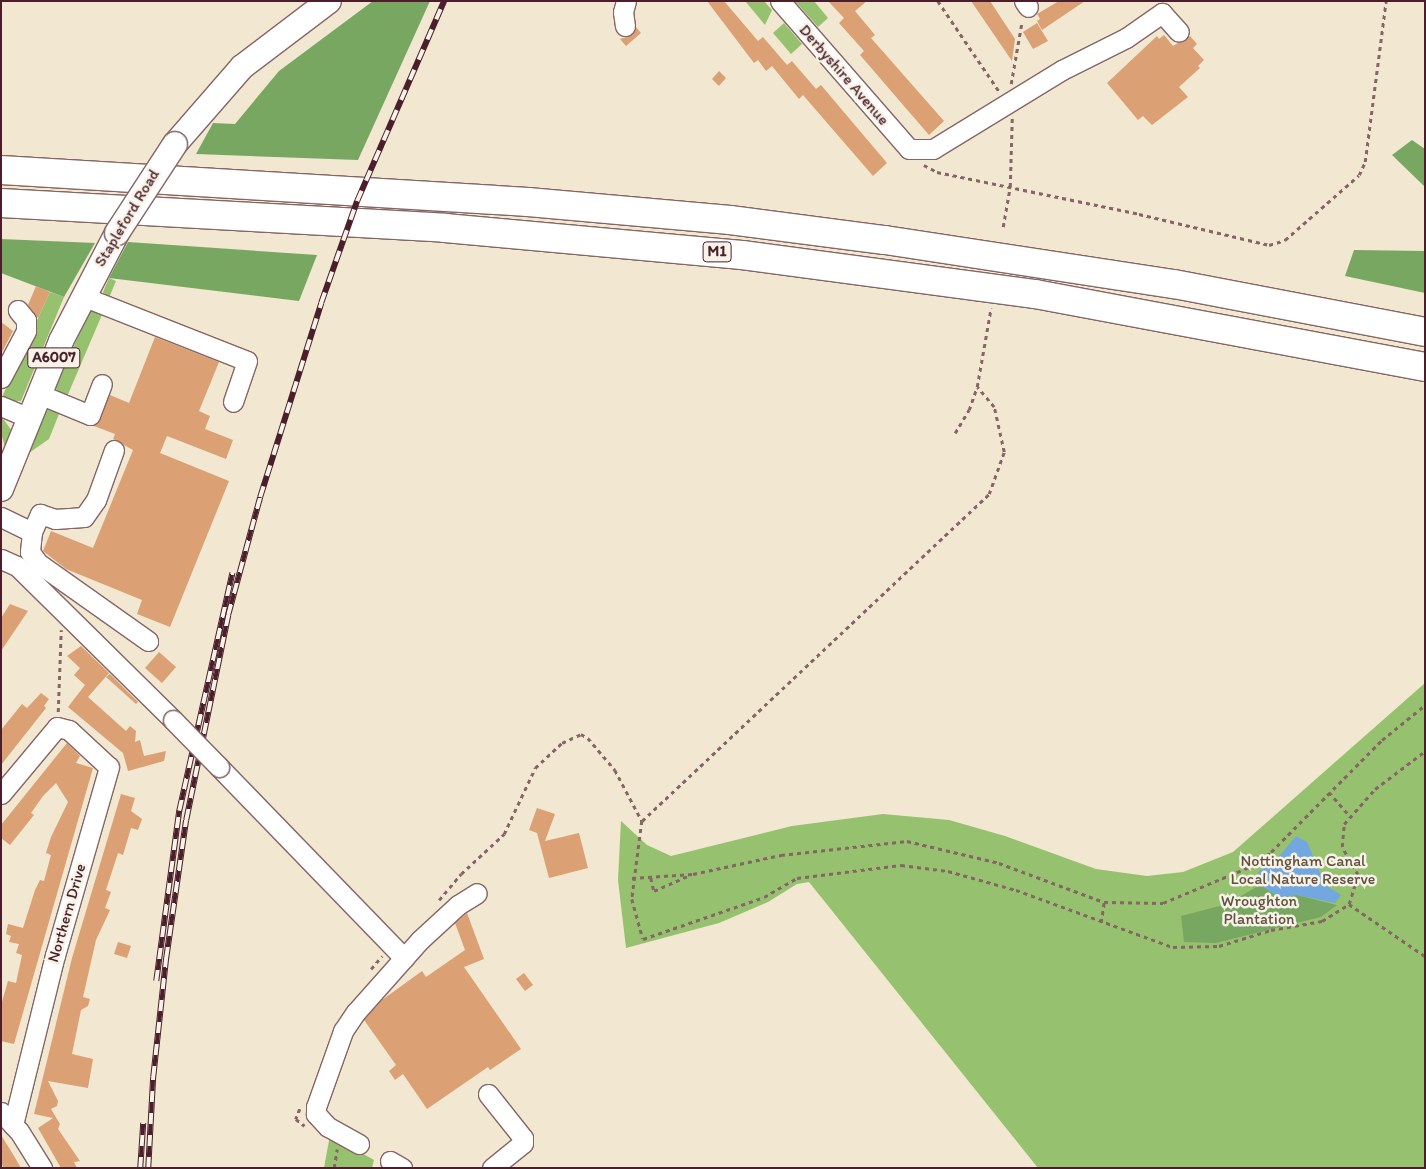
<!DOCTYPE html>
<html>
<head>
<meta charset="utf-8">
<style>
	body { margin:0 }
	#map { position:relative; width:1426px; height:1169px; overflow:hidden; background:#f2e7d0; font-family:Itim,sans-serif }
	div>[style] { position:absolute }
	.green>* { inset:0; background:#96c16f }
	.forest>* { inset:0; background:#78a762 }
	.water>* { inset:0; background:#72a7e0 }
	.building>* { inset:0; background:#dba174 }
	.path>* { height:2.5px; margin-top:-1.25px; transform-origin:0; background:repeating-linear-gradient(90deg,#856565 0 4px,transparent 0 8px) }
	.roads { filter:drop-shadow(1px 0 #856565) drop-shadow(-1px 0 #856565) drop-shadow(0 1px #856565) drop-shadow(0 -1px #856565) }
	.minor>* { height:19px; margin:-9.5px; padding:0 9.5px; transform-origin:9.5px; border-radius:9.5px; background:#fff }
	.major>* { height:24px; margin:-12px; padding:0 12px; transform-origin:12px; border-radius:12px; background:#fff }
	.highway>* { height:28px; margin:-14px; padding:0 14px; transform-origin:14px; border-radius:14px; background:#fff }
	.rail>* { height:5.5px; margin-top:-2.75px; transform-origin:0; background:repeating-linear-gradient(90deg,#f7f3e8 0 11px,#4a1f2b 0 22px); box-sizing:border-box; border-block:1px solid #4a1f2b }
	.bridges { filter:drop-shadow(1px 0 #856565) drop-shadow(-1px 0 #856565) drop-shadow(0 1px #856565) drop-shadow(0 -1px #856565) }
	.minor-bridge>* { height:19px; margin:-9.5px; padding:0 9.5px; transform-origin:9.5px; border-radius:9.5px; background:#fff }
	.major-bridge>* { height:24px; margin:-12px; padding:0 12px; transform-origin:12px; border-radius:12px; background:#fff }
	span { translate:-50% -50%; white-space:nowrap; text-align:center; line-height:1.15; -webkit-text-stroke:5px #f7f3e8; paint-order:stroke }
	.shield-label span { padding:1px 4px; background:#f7f3e8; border:1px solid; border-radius:4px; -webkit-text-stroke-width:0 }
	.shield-label { font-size:15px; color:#4a1f2b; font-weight:700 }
	.street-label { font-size:16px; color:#4a1f2b }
	.park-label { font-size:16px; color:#61503f }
	.frame { position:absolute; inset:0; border:2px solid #4a1f2b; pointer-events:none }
</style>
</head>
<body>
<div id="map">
	<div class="green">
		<i style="clip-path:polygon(745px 1px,764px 1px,772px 10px,765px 25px)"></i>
		<i style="clip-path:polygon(795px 1px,814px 1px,828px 18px,818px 27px)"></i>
		<i style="clip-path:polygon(784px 23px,802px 44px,791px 54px,773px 33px)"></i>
		<i style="clip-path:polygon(109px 278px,116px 281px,109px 298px,103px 292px)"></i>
		<i style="clip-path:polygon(50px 292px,64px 297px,21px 401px,14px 401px,2px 397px)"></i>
		<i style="clip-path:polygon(91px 308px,104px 310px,66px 399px,55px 388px)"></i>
		<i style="clip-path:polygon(50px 408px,61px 409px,49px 439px,29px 453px,46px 410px)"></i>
		<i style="clip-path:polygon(1px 416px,12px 431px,5px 447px,1px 433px)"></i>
		<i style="clip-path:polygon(1425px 683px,1425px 1168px,1038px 1168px,809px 882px,797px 884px,768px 902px,719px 923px,626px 948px,618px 880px,621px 821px,647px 845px,671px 856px,792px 826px,883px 814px,949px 820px,1005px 836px,1096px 869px,1147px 876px,1183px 872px,1233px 852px)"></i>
		<i style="clip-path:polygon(330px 1135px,374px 1160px,372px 1168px,324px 1168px)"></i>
	</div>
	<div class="forest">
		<i style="clip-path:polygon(373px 1px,430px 1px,358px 160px,196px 154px,213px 123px,235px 124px,279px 71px)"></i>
		<i style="clip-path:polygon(1412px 140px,1425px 149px,1425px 187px,1392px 155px)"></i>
		<i style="clip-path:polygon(1px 239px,95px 243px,64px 297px,1px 273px)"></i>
		<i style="clip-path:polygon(128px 242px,317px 255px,299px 301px,109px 278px)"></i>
		<i style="clip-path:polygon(1354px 250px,1425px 251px,1425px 293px,1345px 276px)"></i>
		<i style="clip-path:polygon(1260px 885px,1279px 897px,1297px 895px,1337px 905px,1321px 917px,1296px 923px,1216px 943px,1184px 942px,1181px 916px,1227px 904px)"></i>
	</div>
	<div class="water">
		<i style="clip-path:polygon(1296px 836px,1307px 842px,1325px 885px,1341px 895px,1335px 903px,1297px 895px,1279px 897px,1260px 885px,1258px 872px,1276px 860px)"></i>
	</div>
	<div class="building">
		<i style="clip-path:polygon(707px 1px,724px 1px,758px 41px,763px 37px,787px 65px,792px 61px,816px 89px,821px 85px,887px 163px,873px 176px,803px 95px,799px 99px,772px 66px,766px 71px,758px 60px,754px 63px)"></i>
		<i style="clip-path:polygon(828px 1px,867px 1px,855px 11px,875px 35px,871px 38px,944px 121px,929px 135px,860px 55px,864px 51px,839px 23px,844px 18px)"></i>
		<i style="clip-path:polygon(971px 1px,990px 1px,1015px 39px,1012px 61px)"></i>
		<i style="clip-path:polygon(1059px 1px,1085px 1px,1042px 30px,1037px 21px,1040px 19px,1037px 14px)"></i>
		<i style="clip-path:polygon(1037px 23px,1048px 41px,1033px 49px,1023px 32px)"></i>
		<i style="clip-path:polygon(636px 27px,641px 33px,626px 46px,620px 39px,632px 35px)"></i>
		<i style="clip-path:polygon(1164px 35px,1173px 46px,1190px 36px,1197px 44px,1193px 48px,1204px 60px,1198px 66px,1200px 68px,1179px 87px,1188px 97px,1152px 125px,1143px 116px,1138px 120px,1107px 83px,1157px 36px,1159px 39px)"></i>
		<i style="clip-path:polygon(719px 71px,726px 78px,719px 86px,712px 79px)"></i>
		<i style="clip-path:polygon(36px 286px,50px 292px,38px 318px,28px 305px)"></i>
		<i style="clip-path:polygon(1px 322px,13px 331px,1px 354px)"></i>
		<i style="clip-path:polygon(155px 337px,219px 362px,199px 411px,210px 416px,205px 429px,233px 440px,226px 459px,167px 436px,160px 453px,229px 481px,170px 627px,137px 614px,142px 600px,66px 569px,43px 551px,51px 531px,93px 548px,133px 450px,113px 439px,115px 434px,94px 426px,110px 395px,129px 403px)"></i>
		<i style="clip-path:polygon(10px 604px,28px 611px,1px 651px,1px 618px)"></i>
		<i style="clip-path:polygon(81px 646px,109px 673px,88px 697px,126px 731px,130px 726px,136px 731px,135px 742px,140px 740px,144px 756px,166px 751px,164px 761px,128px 771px,123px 753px,68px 707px,85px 685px,74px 675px,80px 668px,67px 656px)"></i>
		<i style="clip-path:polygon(159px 652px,176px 667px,162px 683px,145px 668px)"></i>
		<i style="clip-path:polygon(110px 674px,138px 702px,136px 704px,106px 677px)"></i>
		<i style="clip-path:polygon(41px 693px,49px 699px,44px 706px,46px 708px,1px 765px,1px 730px,22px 704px,27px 708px)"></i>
		<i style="clip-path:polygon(67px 743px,80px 756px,76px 763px,93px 768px,14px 1044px,1px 1041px,1px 1005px,8px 981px,16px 983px,22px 955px,16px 953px,19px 944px,9px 942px,11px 936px,6px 934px,8px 924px,23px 928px,35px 890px,40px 880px,44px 881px,51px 855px,46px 853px,51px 837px,68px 802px,56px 783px,43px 796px,31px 813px,34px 815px,10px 845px,1px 838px,1px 825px)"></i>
		<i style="clip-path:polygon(121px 794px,135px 798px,131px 811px,142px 819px,138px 830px,131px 828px,123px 855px,118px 853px,106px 890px,111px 892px,105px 908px,110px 910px,96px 940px,83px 997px,90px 999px,88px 1006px,81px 1010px,72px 1054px,93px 1059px,88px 1088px,48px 1081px,58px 1101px,57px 1106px,51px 1109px,60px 1124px,58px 1129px,80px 1161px,74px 1162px,77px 1168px,61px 1168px,38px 1128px,53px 1118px,34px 1114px,72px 958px)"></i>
		<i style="clip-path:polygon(537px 808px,555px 814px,545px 841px,579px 833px,588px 868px,549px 878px,537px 833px,529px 830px)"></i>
		<i style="clip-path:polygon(467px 913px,484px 959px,464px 967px,521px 1049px,490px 1070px,488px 1067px,427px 1109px,403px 1074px,395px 1080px,389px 1071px,396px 1065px,364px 1020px,382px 1000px,422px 971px,426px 977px,465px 950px,455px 923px)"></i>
		<i style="clip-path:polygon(118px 942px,131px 946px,127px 958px,114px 954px)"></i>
		<i style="clip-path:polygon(524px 973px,533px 985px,525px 991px,516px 979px)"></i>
		<i style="clip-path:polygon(1px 1135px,14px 1156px,21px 1168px,4px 1168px,1px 1163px)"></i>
	</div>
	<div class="path">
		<i style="left:938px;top:1px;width:109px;rotate:55.9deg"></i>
		<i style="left:1011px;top:84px;width:64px;rotate:-80.1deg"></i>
		<i style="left:924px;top:165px;width:15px;rotate:28deg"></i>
		<i style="left:937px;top:172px;width:206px;rotate:11.7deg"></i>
		<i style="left:1139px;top:214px;width:134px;rotate:13.4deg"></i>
		<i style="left:1269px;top:245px;width:17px;rotate:-17deg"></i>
		<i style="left:1285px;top:240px;width:98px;rotate:-41.3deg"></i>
		<i style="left:1359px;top:175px;width:14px;rotate:-65deg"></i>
		<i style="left:1365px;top:162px;width:162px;rotate:-82.6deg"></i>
		<i style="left:1003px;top:227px;width:41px;rotate:-80.1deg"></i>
		<i style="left:1010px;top:187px;width:69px;rotate:-88.3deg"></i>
		<i style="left:955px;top:433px;width:27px;rotate:-59deg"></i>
		<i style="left:969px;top:410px;width:24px;rotate:-71deg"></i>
		<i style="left:977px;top:387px;width:80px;rotate:-80deg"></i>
		<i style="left:58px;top:712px;width:82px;rotate:-87.9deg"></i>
		<i style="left:1329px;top:792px;width:33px;rotate:49deg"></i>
		<i style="left:642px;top:821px;width:477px;rotate:-43.3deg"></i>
		<i style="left:989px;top:494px;width:45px;rotate:-70.3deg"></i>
		<i style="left:1004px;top:452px;width:46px;rotate:-102.5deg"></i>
		<i style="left:994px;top:407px;width:26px;rotate:-130deg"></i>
		<i style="left:632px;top:878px;width:61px;rotate:-3.8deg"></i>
		<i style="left:693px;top:874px;width:90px;rotate:-12.2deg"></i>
		<i style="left:781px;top:855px;width:127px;rotate:-6.3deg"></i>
		<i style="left:907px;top:841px;width:95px;rotate:13.4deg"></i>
		<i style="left:999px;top:863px;width:112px;rotate:20.4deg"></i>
		<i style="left:1104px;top:902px;width:59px;rotate:1deg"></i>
		<i style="left:1163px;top:903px;width:99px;rotate:-22.7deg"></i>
		<i style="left:1254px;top:865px;width:21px;rotate:-37deg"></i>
		<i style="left:1271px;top:852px;width:158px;rotate:-45.3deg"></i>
		<i style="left:1382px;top:740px;width:55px;rotate:-39.1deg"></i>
		<i style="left:651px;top:878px;width:13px;rotate:77deg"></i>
		<i style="left:654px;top:891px;width:39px;rotate:-24deg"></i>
		<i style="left:439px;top:900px;width:34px;rotate:-50deg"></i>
		<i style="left:461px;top:874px;width:59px;rotate:-42.9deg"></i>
		<i style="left:504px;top:834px;width:73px;rotate:-64.8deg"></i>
		<i style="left:535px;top:768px;width:37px;rotate:-43deg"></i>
		<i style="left:562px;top:743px;width:21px;rotate:-25deg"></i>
		<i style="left:581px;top:734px;width:8px;rotate:30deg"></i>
		<i style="left:588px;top:738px;width:42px;rotate:49.8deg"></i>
		<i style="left:615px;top:770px;width:58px;rotate:62.1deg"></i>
		<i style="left:642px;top:821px;width:79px;rotate:97.3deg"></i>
		<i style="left:632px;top:899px;width:41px;rotate:74.6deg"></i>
		<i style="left:643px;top:939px;width:128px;rotate:-19.1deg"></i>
		<i style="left:764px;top:897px;width:38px;rotate:-30deg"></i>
		<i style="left:797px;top:878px;width:105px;rotate:-7.1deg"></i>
		<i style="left:901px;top:865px;width:47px;rotate:7.3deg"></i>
		<i style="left:948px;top:871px;width:71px;rotate:15.6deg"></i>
		<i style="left:1016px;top:890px;width:167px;rotate:20deg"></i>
		<i style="left:1173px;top:947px;width:46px;rotate:-1.2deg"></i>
		<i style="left:1219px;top:946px;width:54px;rotate:-17.1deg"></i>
		<i style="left:1271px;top:930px;width:52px;rotate:-10deg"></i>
		<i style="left:1322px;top:921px;width:32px;rotate:-32deg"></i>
		<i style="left:1349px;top:904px;width:92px;rotate:34.4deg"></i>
		<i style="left:1349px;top:904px;width:30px;rotate:-73deg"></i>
		<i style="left:1358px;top:875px;width:32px;rotate:-120deg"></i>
		<i style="left:1342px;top:847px;width:23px;rotate:-85deg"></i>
		<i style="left:1344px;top:824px;width:47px;rotate:-48.5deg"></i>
		<i style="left:1375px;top:789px;width:63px;rotate:-37.2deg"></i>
		<i style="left:1101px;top:923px;width:21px;rotate:-82deg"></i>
		<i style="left:371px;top:969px;width:17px;rotate:-50deg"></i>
		<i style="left:300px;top:1109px;width:11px;rotate:112deg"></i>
		<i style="left:296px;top:1119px;width:11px;rotate:38deg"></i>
		<i style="left:334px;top:1168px;width:19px;rotate:-81deg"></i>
	</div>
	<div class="roads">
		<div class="minor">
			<i style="left:780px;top:1px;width:196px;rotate:48.9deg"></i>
			<i style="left:909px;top:149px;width:24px"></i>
			<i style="left:933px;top:149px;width:151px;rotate:-31.5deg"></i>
			<i style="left:1062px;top:70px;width:72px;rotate:-26.6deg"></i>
			<i style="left:1126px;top:38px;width:44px;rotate:-34.8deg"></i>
			<i style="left:1162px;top:13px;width:25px;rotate:48deg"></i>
			<i style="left:1024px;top:1px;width:7px;rotate:56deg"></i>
			<i style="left:625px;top:26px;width:14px;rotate:-98deg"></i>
			<i style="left:623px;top:12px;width:11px;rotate:-75deg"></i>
			<i style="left:82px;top:296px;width:177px;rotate:21.5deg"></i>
			<i style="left:247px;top:361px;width:43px;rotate:108.9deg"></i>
			<i style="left:1px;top:378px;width:53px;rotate:-62deg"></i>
			<i style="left:26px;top:331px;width:11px;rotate:-90deg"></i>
			<i style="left:26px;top:320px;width:13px;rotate:-129deg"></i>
			<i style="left:39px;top:394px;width:55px;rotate:22.4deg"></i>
			<i style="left:90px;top:415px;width:33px;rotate:-69deg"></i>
			<i style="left:1px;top:406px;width:30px;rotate:23deg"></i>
			<i style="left:1px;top:517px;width:34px;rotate:26deg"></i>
			<i style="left:32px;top:532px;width:20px;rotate:-66deg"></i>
			<i style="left:40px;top:514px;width:16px;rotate:18deg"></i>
			<i style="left:55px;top:519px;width:29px;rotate:-4deg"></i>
			<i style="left:84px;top:517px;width:21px;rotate:-55deg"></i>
			<i style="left:96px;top:500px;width:53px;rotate:-70.2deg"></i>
			<i style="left:32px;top:532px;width:20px;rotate:96deg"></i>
			<i style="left:30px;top:552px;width:14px;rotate:54deg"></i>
			<i style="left:38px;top:563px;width:135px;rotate:35.3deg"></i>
			<i style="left:1px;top:559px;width:17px;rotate:24deg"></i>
			<i style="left:17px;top:566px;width:219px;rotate:44.6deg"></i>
			<i style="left:219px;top:767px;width:266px;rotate:45.9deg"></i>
			<i style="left:1px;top:794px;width:87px;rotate:-50.1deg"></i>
			<i style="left:57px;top:727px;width:12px;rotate:14deg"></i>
			<i style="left:69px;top:730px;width:54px;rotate:42.8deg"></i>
			<i style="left:109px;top:767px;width:196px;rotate:106deg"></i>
			<i style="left:55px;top:955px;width:175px;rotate:103.9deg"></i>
			<i style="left:488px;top:1094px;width:56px;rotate:51.5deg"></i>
			<i style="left:523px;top:1138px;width:5px;rotate:90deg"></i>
			<i style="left:523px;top:1143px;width:40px;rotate:141deg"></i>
			<i style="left:1px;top:1112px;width:26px;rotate:47deg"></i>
			<i style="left:19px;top:1131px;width:44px;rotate:58.1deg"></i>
			<i style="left:359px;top:1144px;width:35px;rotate:-151deg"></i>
			<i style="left:328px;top:1127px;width:18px;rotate:-133deg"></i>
			<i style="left:316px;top:1114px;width:7px;rotate:-90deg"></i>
			<i style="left:316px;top:1107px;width:81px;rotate:-70.4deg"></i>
			<i style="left:343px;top:1031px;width:23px;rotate:-56deg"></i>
			<i style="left:356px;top:1012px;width:96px;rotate:-48.4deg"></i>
			<i style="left:420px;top:940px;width:52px;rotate:-42.6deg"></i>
			<i style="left:458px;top:905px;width:22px;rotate:-32deg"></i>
			<i style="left:390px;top:1161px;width:14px;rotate:30deg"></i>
		</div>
		<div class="major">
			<i style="left:175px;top:144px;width:102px;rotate:-49deg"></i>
			<i style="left:242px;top:67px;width:109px;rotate:-37.2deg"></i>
			<i style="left:1px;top:489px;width:160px;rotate:-67.9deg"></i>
			<i style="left:61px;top:341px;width:122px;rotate:-62.6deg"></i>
		</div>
		<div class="highway">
			<i style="left:1px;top:170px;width:528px;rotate:3.47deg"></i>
			<i style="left:528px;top:202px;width:203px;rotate:5.1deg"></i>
			<i style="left:730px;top:220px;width:156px;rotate:7.4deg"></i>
			<i style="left:885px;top:240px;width:292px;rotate:8.7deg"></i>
			<i style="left:1174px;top:284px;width:256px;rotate:10.8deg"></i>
			<i style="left:1px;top:203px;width:445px;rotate:3.2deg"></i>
			<i style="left:445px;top:228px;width:298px;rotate:5.2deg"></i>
			<i style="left:742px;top:255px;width:296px;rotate:7.6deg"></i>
			<i style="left:1035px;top:294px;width:397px;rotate:10.6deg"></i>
		</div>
	</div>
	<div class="rail">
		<i style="left:156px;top:981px;width:172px;rotate:-82.3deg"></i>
		<i style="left:179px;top:811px;width:244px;rotate:-77.4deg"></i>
		<i style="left:140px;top:1168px;width:45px;rotate:-86.2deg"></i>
		<i style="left:148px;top:1168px;width:91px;rotate:-86.9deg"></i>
		<i style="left:153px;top:1077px;width:120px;rotate:-83.8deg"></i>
		<i style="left:166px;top:958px;width:139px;rotate:-81.8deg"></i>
		<i style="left:186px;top:820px;width:209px;rotate:-78.4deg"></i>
		<i style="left:228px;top:615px;width:122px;rotate:-74.8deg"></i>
		<i style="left:260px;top:497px;width:203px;rotate:-72.5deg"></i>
		<i style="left:321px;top:303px;width:108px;rotate:-70.6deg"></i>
		<i style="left:357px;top:201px;width:218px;rotate:-66.5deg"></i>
	</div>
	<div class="bridges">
		<div class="minor-bridge">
			<i style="left:173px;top:720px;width:66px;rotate:45.6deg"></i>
		</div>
		<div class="major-bridge">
			<i style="left:117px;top:233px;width:106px;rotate:-56.9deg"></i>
		</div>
	</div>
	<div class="shield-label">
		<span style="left:717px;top:252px">M1</span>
		<span style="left:54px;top:358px">A6007</span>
	</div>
	<div class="street-label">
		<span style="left:844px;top:75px;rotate:49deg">Derbyshire Avenue</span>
		<span style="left:127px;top:218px;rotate:-59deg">Stapleford Road</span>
		<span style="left:67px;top:913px;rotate:-74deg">Northern Drive</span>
	</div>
	<div class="park-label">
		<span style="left:1303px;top:870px">Nottingham Canal<br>Local Nature Reserve</span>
		<span style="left:1259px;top:910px">Wroughton<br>Plantation</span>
	</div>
	<div class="frame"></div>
</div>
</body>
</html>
